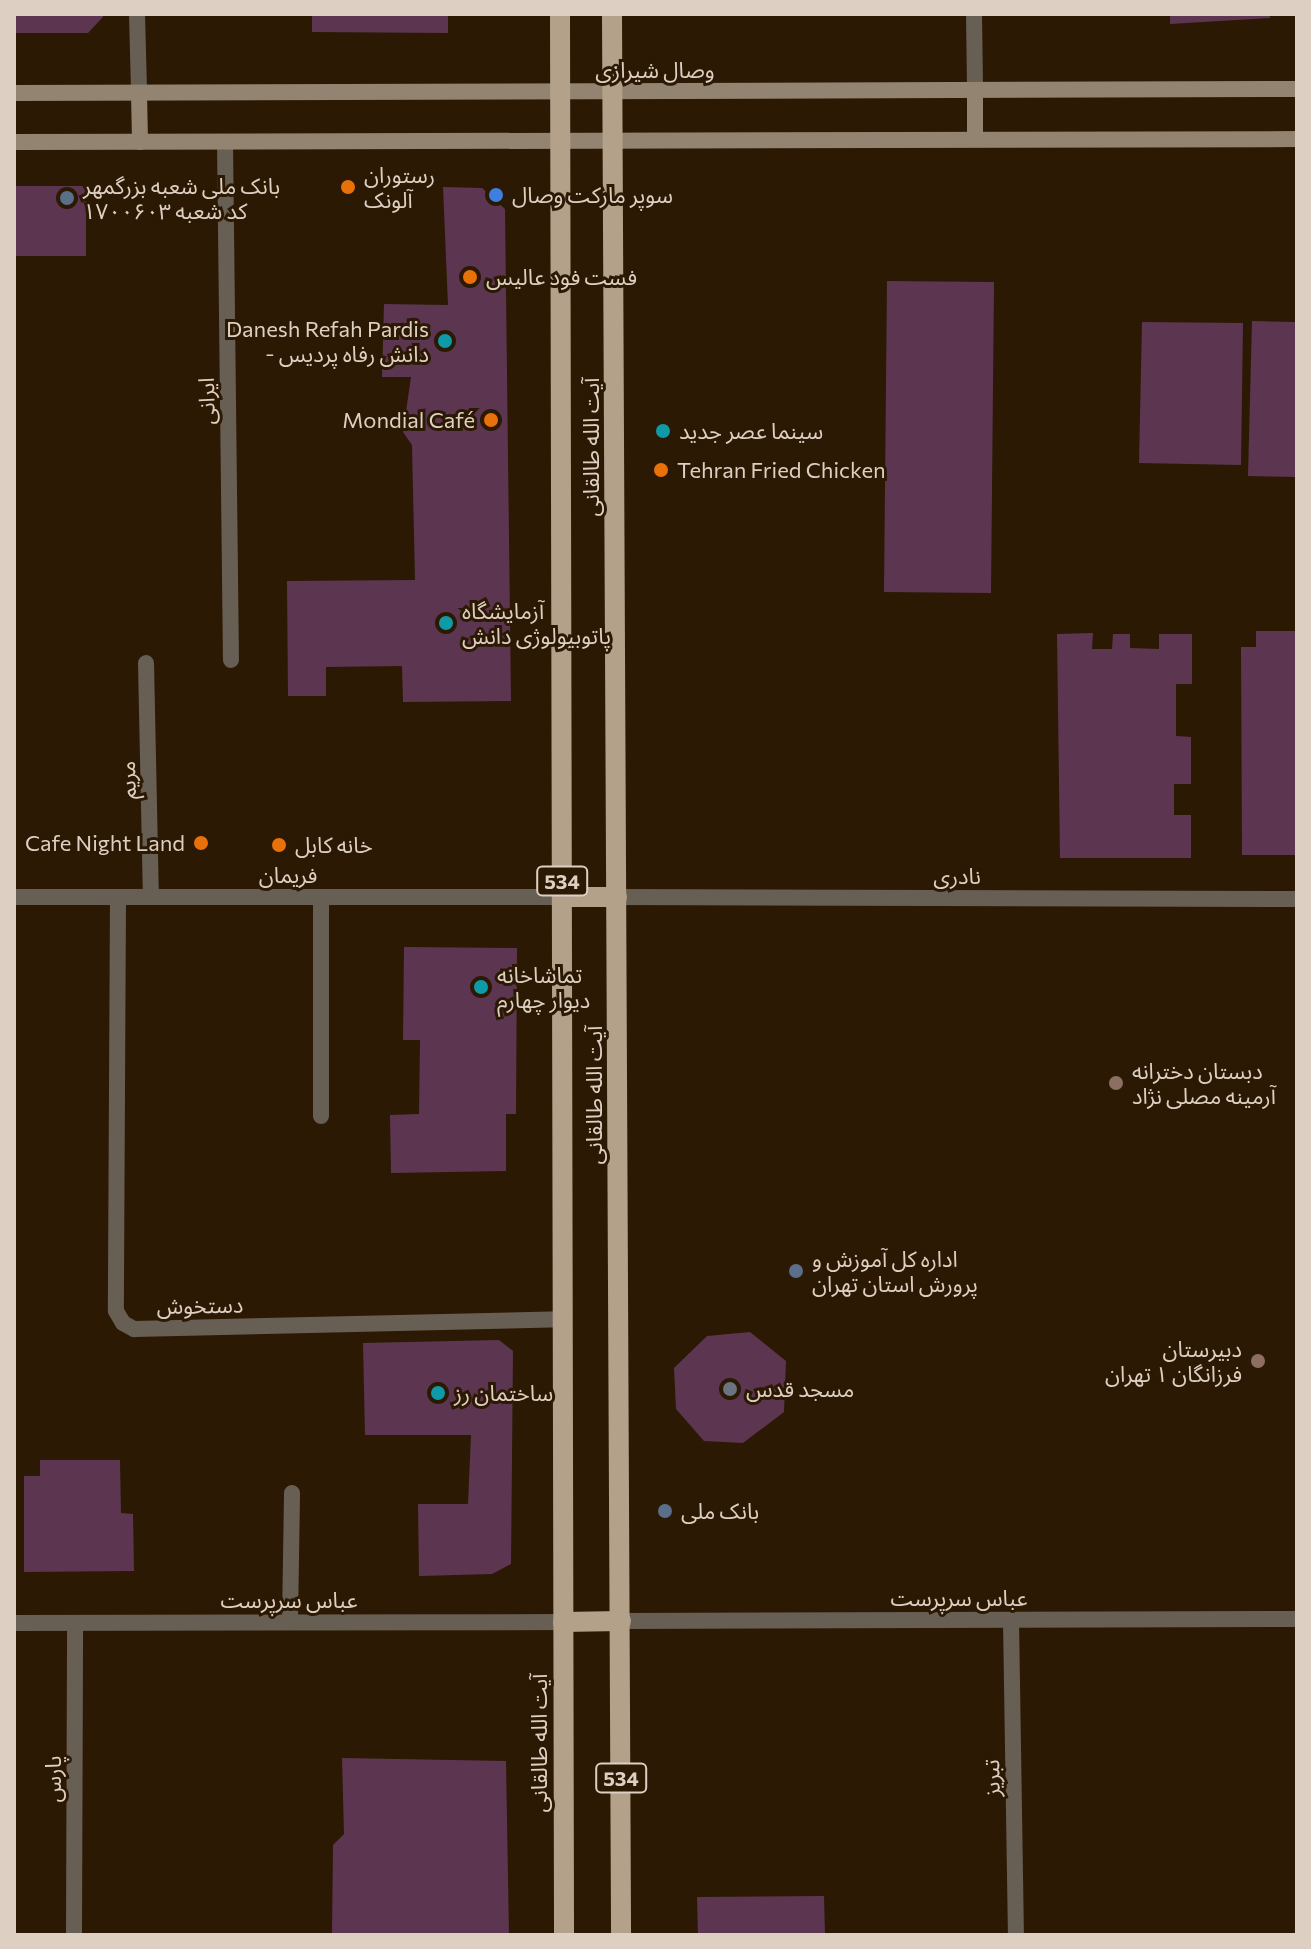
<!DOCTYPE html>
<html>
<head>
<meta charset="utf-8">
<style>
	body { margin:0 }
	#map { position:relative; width:1311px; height:1949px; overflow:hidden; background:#2c1903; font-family:Commissioner,"Noto Sans Arabic",sans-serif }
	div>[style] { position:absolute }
	.building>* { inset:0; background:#5c3650 }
	.service>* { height:16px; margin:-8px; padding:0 8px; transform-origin:8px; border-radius:8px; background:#685f54 }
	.minor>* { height:16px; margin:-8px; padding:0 8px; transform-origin:8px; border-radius:8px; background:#685f54 }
	.tertiary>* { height:16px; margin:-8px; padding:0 8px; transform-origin:8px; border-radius:8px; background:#685f54 }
	.secondary>* { height:16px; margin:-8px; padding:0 8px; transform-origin:8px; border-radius:8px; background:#938472 }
	.primary>* { height:20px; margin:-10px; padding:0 10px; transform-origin:10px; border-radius:10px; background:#b4a18a }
	.dots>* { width:22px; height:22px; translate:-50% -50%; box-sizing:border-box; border:4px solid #2c1903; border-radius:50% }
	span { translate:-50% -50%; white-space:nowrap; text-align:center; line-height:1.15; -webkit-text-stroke:6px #2c1903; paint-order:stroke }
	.shield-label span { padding:2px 6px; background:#2c1903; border:2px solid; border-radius:6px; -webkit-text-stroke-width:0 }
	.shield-label { font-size:20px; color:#ddd0c3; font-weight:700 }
	.street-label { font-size:22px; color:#ddd0c3 }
	.poi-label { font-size:22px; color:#ddd0c3 }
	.left { translate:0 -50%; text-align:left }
	.right { translate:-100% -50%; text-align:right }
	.frame { position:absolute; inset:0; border:16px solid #ddd0c3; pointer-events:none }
</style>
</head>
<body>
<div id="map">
	<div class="building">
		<i style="clip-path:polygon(14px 14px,103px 14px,103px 17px,88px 33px,14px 33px)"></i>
		<i style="clip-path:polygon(312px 14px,448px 14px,448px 33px,312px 32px)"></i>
		<i style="clip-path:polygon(1170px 14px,1270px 14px,1270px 18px,1170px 24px)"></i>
		<i style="clip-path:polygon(14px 186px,86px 186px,86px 256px,14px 256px)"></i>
		<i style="clip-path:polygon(443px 187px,482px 188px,505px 209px,511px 701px,403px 702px,402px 666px,326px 667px,326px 696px,288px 696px,287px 581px,415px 580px,412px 445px,403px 432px,411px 377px,382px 377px,384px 304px,448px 305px)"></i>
		<i style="clip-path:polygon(887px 281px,994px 282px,991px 593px,884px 592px)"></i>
		<i style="clip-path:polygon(1252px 321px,1297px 322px,1297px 477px,1248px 476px)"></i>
		<i style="clip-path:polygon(1142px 322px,1243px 323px,1241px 465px,1139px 463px)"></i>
		<i style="clip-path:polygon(1256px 631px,1297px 631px,1297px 855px,1242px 855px,1241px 647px,1256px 647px)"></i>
		<i style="clip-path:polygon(1093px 633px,1092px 649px,1112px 649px,1113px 634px,1130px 634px,1130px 648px,1159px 649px,1159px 634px,1192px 634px,1192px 684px,1176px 684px,1176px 736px,1191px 737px,1191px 784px,1174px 784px,1174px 815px,1191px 815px,1191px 858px,1060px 858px,1057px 634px)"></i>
		<i style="clip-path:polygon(404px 947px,517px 948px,516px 1114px,506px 1114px,506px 1171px,391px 1173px,390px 1115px,419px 1114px,420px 1040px,403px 1040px)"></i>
		<i style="clip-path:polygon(750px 1332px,786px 1361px,784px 1412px,743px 1443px,704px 1441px,676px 1409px,674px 1368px,707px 1336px)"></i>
		<i style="clip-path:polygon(499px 1340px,513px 1351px,511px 1564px,492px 1574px,419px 1576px,418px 1504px,468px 1504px,471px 1435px,365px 1435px,363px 1343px)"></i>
		<i style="clip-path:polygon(40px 1460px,120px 1460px,121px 1513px,133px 1514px,134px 1571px,24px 1572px,24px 1476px,40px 1476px)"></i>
		<i style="clip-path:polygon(342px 1758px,506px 1761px,509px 1935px,332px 1935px,333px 1845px,344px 1834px)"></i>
		<i style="clip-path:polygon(824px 1896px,825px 1935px,698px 1935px,697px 1897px)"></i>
	</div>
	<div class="service">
		<i style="left:146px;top:663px;width:234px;rotate:88.8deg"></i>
		<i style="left:321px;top:897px;width:219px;rotate:90deg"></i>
		<i style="left:290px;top:1622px;width:129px;rotate:-89.1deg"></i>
	</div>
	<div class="minor">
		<i style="left:137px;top:14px;width:79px;rotate:88.5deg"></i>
		<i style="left:974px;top:14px;width:76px;rotate:89.2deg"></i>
		<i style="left:225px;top:142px;width:518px;rotate:89.34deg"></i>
		<i style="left:118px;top:897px;width:414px;rotate:90.3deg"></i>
		<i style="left:116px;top:1311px;width:14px;rotate:60deg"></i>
		<i style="left:123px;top:1323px;width:13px;rotate:29deg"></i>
		<i style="left:134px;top:1329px;width:428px;rotate:-1.3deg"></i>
		<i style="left:1011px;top:1620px;width:315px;rotate:89.1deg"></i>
		<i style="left:621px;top:1621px;width:676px;rotate:-0.17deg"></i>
		<i style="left:14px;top:1623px;width:549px;rotate:-0.1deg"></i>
		<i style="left:74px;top:1935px;width:312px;rotate:-89.8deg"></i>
	</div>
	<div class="tertiary">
		<i style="left:14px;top:897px;width:548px"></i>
		<i style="left:617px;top:897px;width:680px;rotate:0.17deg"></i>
	</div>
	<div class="secondary">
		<i style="left:14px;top:93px;width:1283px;rotate:-0.18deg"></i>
		<i style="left:139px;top:93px;width:49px;rotate:88.8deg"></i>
		<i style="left:975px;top:139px;width:49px;rotate:-90deg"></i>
		<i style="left:14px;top:142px;width:1283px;rotate:-0.13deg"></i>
	</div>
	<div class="primary">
		<i style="left:560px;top:14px;width:1921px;rotate:89.88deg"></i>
		<i style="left:612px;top:14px;width:1921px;rotate:89.73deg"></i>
		<i style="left:562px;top:897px;width:55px"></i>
		<i style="left:563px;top:1622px;width:58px;rotate:-1deg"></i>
	</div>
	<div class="dots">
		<i style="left:348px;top:187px;background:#e8710a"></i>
		<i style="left:496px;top:195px;background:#3f7fe0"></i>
		<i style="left:67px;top:198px;background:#5c6f8a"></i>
		<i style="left:470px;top:277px;background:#e8710a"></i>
		<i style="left:445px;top:341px;background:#0f9aa8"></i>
		<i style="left:491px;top:420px;background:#e8710a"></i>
		<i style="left:663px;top:431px;background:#0f9aa8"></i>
		<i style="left:661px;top:470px;background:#e8710a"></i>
		<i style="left:446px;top:623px;background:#0f9aa8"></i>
		<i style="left:201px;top:843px;background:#e8710a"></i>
		<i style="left:279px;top:845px;background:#e8710a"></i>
		<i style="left:481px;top:987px;background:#0f9aa8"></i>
		<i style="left:1116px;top:1083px;background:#8d6e63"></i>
		<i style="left:796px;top:1271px;background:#5c6f8a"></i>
		<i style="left:1258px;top:1361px;background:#8d6e63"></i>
		<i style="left:730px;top:1389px;background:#6b7280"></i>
		<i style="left:438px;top:1393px;background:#0f9aa8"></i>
		<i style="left:665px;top:1511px;background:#5c6f8a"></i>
	</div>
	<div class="shield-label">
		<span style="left:562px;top:881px">534</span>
		<span style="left:621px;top:1778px">534</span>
	</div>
	<div class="street-label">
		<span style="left:655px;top:70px">وصال شیرازی</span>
		<span style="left:206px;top:401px;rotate:-91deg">ایرانی</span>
		<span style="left:591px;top:447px;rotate:-90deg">آیت الله طالقانی</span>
		<span style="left:127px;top:780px;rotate:-91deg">مریم</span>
		<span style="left:288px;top:875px">فریمان</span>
		<span style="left:957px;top:876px">نادری</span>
		<span style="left:594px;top:1095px;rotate:-90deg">آیت الله طالقانی</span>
		<span style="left:200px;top:1305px;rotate:-1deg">دستخوش</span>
		<span style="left:959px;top:1598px">عباس سرپرست</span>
		<span style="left:289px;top:1600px">عباس سرپرست</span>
		<span style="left:539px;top:1743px;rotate:-90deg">آیت الله طالقانی</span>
		<span style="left:991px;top:1778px;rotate:-91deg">تبریز</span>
		<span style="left:53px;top:1779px;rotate:-90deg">پارس</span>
	</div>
	<div class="poi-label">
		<span class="left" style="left:364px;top:187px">رستوران<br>آلونک</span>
		<span class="left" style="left:83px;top:198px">بانک ملی شعبه بزرگمهر<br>کد شعبه ۱۷۰۰۶۰۳</span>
		<span class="left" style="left:512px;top:195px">سوپر مارکت وصال</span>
		<span class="left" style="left:486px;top:277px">فست فود عالیس</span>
		<span class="right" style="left:429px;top:341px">Danesh Refah Pardis<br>- دانش رفاه پردیس</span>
		<span class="right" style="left:475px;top:420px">Mondial Café</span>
		<span class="left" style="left:679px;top:431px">سینما عصر جدید</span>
		<span class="left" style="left:677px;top:470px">Tehran Fried Chicken</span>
		<span class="left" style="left:462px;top:623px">آزمایشگاه<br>پاتوبیولوژی دانش</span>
		<span class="right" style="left:185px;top:843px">Cafe Night Land</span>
		<span class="left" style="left:295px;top:845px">خانه کابل</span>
		<span class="left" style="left:497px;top:987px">تماشاخانه<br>دیوار چهارم</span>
		<span class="left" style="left:1132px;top:1083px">دبستان دخترانه<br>آرمینه مصلی نژاد</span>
		<span class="left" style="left:812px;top:1271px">اداره کل آموزش و<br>پرورش استان تهران</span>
		<span class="right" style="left:1242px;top:1361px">دبیرستان<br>فرزانگان ۱ تهران</span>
		<span class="left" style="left:746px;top:1389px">مسجد قدس</span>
		<span class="left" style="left:454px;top:1393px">ساختمان رز</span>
		<span class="left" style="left:681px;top:1511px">بانک ملی</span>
	</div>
	<div class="frame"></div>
</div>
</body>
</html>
